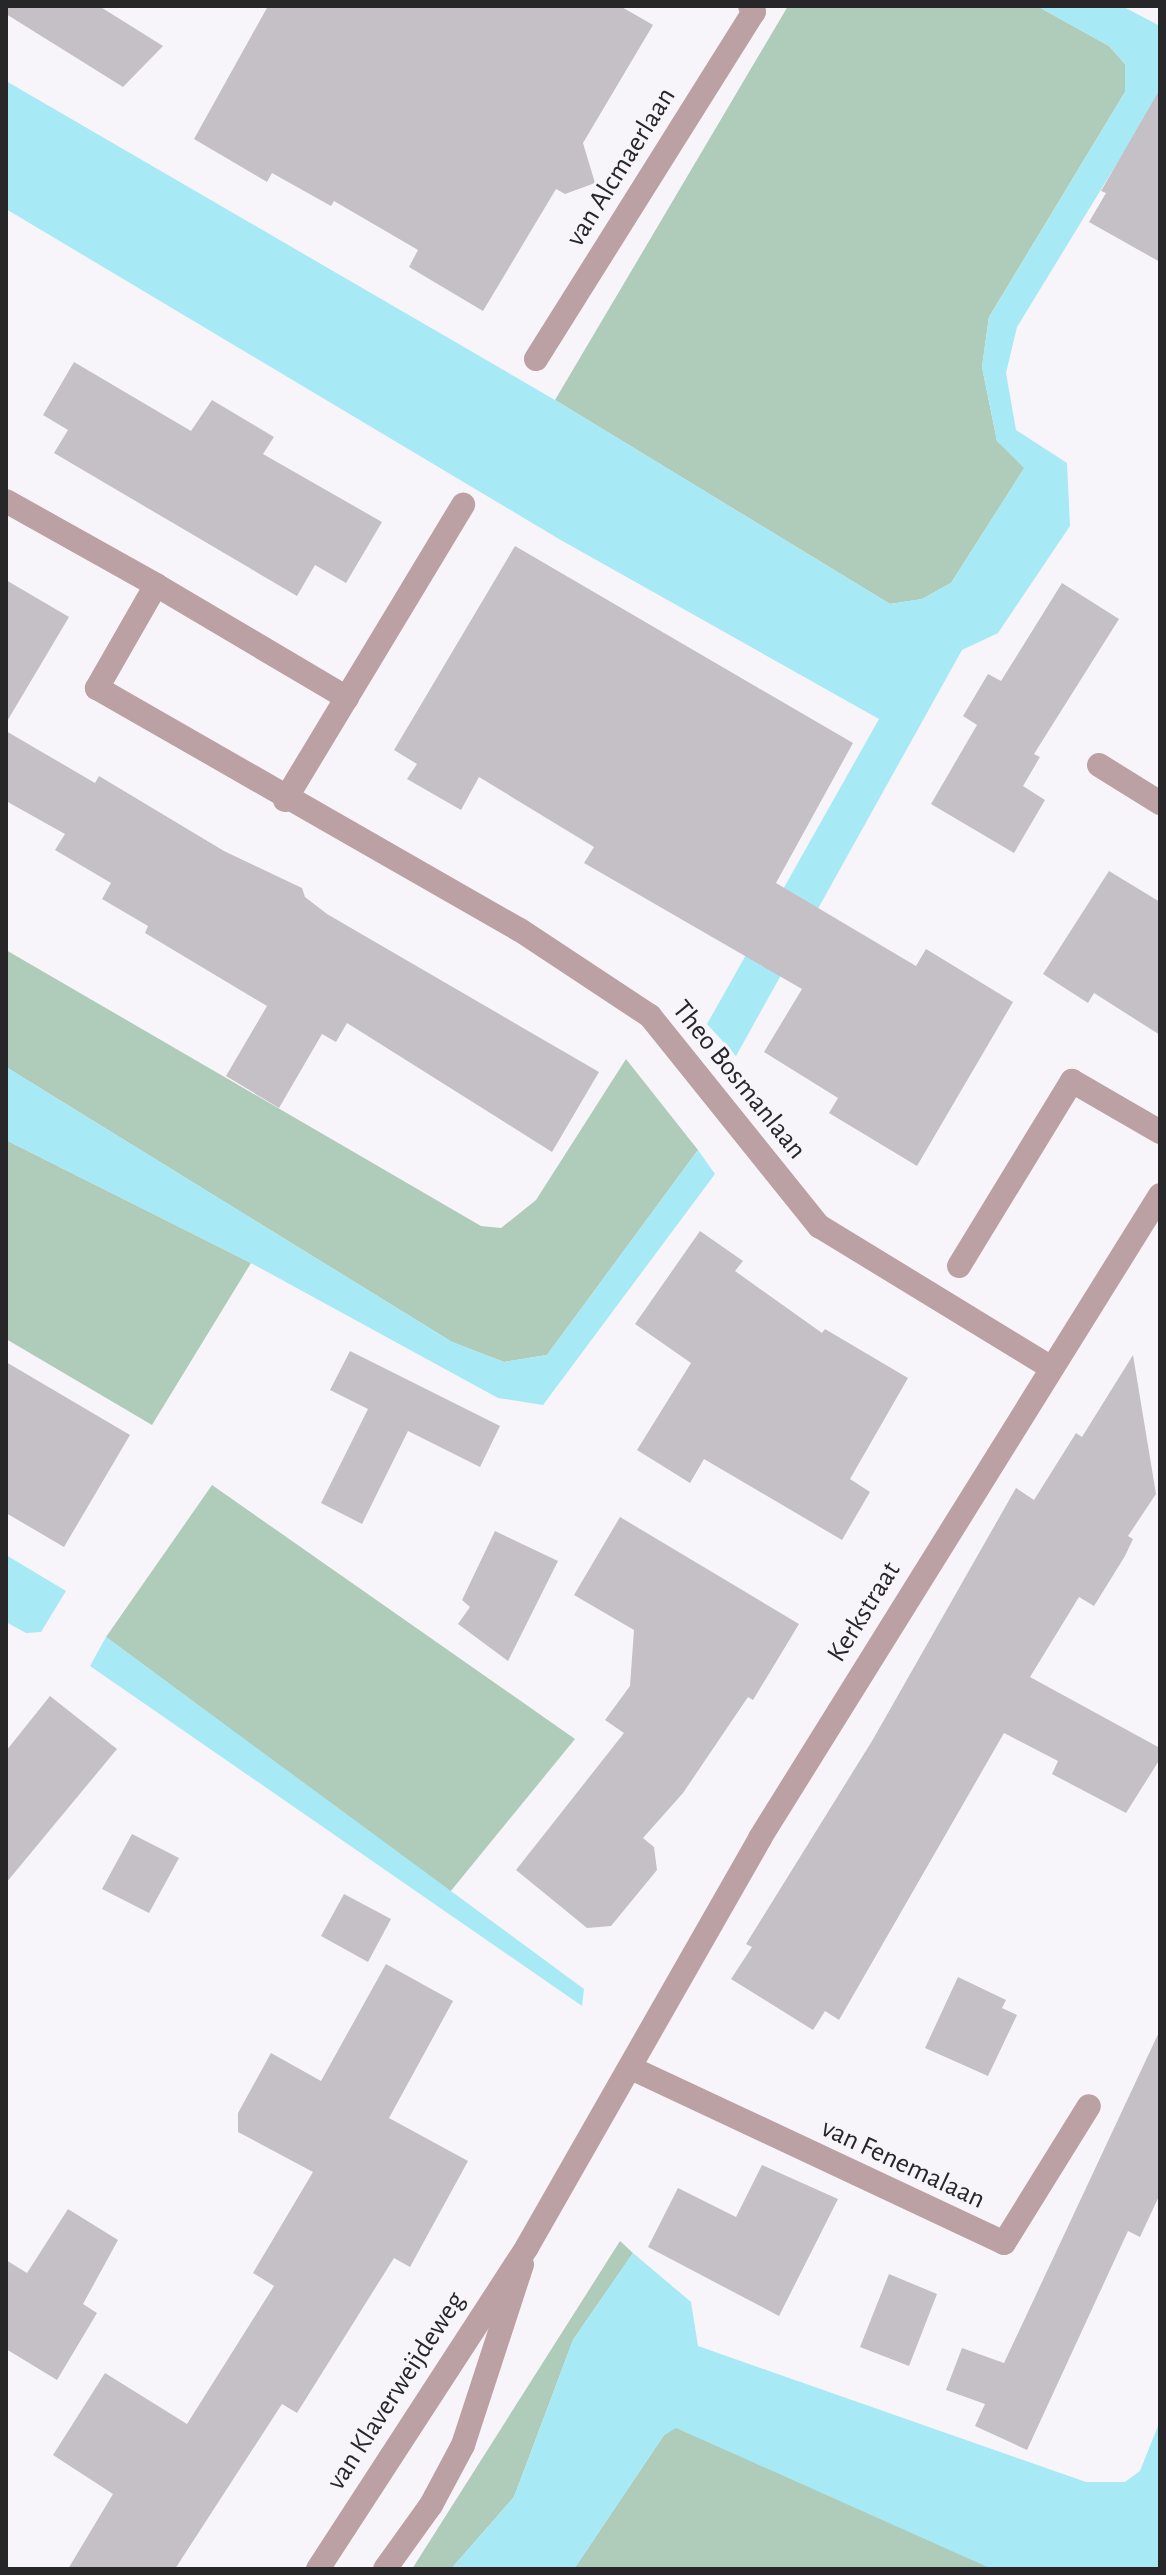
<!DOCTYPE html>
<html>
<head>
<meta charset="utf-8">
<style>
	body { margin:0 }
	#map { position:relative; width:1166px; height:2575px; overflow:hidden; background:#f8f5fa; font-family:"Alegreya Sans",sans-serif }
	div>[style] { position:absolute }
	.green>* { inset:0; background:#afccba }
	.water>* { inset:0; background:#a7e9f4 }
	.building>* { inset:0; background:#c4c0c6 }
	.minor>* { height:24px; margin:-12px; padding:0 12px; transform-origin:12px; border-radius:12px; background:#bba1a4 }
	span { translate:-50% -50%; white-space:nowrap; text-align:center; line-height:1.15; -webkit-text-stroke:6px #f8f5fa; paint-order:stroke }
	.street-label { font-size:28px; color:#272628 }
	.frame { position:absolute; inset:0; border:8px solid #272628; pointer-events:none }
</style>
</head>
<body>
<div id="map">
	<div class="green">
		<i style="clip-path:polygon(788px 6px,1037px 6px,1109px 46px,1125px 64px,1125px 92px,989px 317px,982px 367px,997px 441px,1025px 467px,951px 583px,922px 599px,890px 604px,555px 400px)"></i>
		<i style="clip-path:polygon(6px 950px,481px 1226px,501px 1228px,536px 1200px,626px 1059px,698px 1150px,547px 1355px,504px 1362px,452px 1342px,6px 1067px)"></i>
		<i style="clip-path:polygon(6px 1140px,251px 1263px,152px 1425px,6px 1339px)"></i>
		<i style="clip-path:polygon(212px 1485px,575px 1739px,450px 1892px,106px 1637px)"></i>
		<i style="clip-path:polygon(620px 2241px,633px 2253px,573px 2340px,514px 2497px,451px 2569px,412px 2569px)"></i>
		<i style="clip-path:polygon(676px 2427px,985px 2564px,992px 2569px,574px 2569px,664px 2435px)"></i>
	</div>
	<div class="water">
		<i style="clip-path:polygon(1037px 6px,1122px 6px,1160px 26px,1160px 93px,1017px 327px,1006px 373px,1016px 430px,1067px 463px,1070px 526px,998px 633px,962px 650px,736px 1056px,707px 1024px,879px 719px,559px 539px,6px 209px,6px 81px,555px 400px,890px 604px,922px 599px,951px 583px,1024px 468px,997px 441px,982px 367px,989px 317px,1125px 92px,1125px 64px,1109px 46px)"></i>
		<i style="clip-path:polygon(6px 1067px,452px 1342px,504px 1362px,547px 1355px,698px 1150px,715px 1174px,543px 1405px,498px 1398px,251px 1263px,6px 1140px)"></i>
		<i style="clip-path:polygon(6px 1555px,66px 1591px,41px 1632px,26px 1633px,6px 1622px)"></i>
		<i style="clip-path:polygon(106px 1637px,584px 1989px,582px 2006px,90px 1666px)"></i>
		<i style="clip-path:polygon(633px 2253px,691px 2302px,698px 2346px,1086px 2482px,1125px 2482px,1140px 2471px,1160px 2421px,1160px 2569px,992px 2569px,676px 2428px,664px 2435px,574px 2569px,451px 2569px,514px 2497px,573px 2340px)"></i>
	</div>
	<div class="building">
		<i style="clip-path:polygon(6px 6px,99px 6px,163px 46px,123px 87px,6px 14px)"></i>
		<i style="clip-path:polygon(268px 6px,620px 6px,653px 25px,583px 143px,595px 183px,565px 194px,556px 189px,483px 311px,409px 267px,418px 250px,334px 201px,331px 206px,272px 173px,267px 182px,194px 139px)"></i>
		<i style="clip-path:polygon(1160px 89px,1160px 262px,1089px 222px,1106px 193px,1101px 191px)"></i>
		<i style="clip-path:polygon(74px 362px,191px 431px,212px 400px,274px 437px,263px 454px,382px 522px,346px 583px,315px 565px,297px 596px,54px 453px,68px 430px,43px 415px)"></i>
		<i style="clip-path:polygon(515px 546px,853px 743px,776px 883px,916px 966px,926px 949px,1013px 1002px,917px 1166px,829px 1113px,838px 1098px,764px 1052px,802px 989px,584px 863px,594px 847px,479px 777px,461px 810px,407px 779px,417px 764px,394px 750px)"></i>
		<i style="clip-path:polygon(6px 580px,69px 617px,6px 723px)"></i>
		<i style="clip-path:polygon(1062px 583px,1119px 619px,1034px 754px,1040px 757px,1023px 786px,1045px 800px,1014px 853px,931px 804px,977px 725px,963px 716px,988px 674px,1001px 681px)"></i>
		<i style="clip-path:polygon(6px 731px,95px 783px,99px 776px,224px 851px,302px 888px,305px 897px,327px 914px,599px 1072px,552px 1152px,347px 1023px,336px 1042px,322px 1034px,279px 1108px,226px 1076px,267px 1006px,145px 933px,148px 926px,102px 899px,111px 883px,55px 850px,65px 834px,6px 801px)"></i>
		<i style="clip-path:polygon(1109px 871px,1160px 902px,1160px 1035px,1094px 993px,1088px 1003px,1043px 974px)"></i>
		<i style="clip-path:polygon(700px 1231px,743px 1261px,735px 1271px,822px 1333px,825px 1329px,908px 1378px,850px 1479px,870px 1492px,842px 1540px,704px 1459px,690px 1483px,637px 1450px,691px 1363px,635px 1324px)"></i>
		<i style="clip-path:polygon(350px 1351px,500px 1426px,480px 1467px,408px 1431px,362px 1524px,321px 1503px,368px 1409px,330px 1390px)"></i>
		<i style="clip-path:polygon(1133px 1355px,1156px 1494px,1128px 1536px,1133px 1539px,1125px 1556px,1094px 1606px,1079px 1597px,1030px 1677px,1160px 1748px,1160px 1759px,1126px 1813px,1052px 1774px,1058px 1761px,1004px 1733px,839px 2020px,825px 2011px,813px 2030px,731px 1979px,752px 1947px,746px 1944px,872px 1741px,1016px 1488px,1034px 1500px,1076px 1433px,1082px 1437px)"></i>
		<i style="clip-path:polygon(6px 1362px,130px 1435px,64px 1547px,6px 1513px)"></i>
		<i style="clip-path:polygon(620px 1517px,799px 1624px,753px 1700px,748px 1697px,683px 1793px,643px 1838px,654px 1847px,657px 1870px,611px 1926px,587px 1928px,516px 1870px,624px 1733px,605px 1720px,630px 1686px,634px 1630px,574px 1595px)"></i>
		<i style="clip-path:polygon(495px 1531px,558px 1561px,508px 1661px,458px 1624px,470px 1607px,462px 1600px)"></i>
		<i style="clip-path:polygon(50px 1696px,117px 1749px,6px 1883px,6px 1751px)"></i>
		<i style="clip-path:polygon(132px 1834px,179px 1858px,149px 1913px,102px 1889px)"></i>
		<i style="clip-path:polygon(344px 1894px,391px 1919px,368px 1962px,321px 1936px)"></i>
		<i style="clip-path:polygon(386px 1964px,453px 2001px,389px 2118px,468px 2161px,410px 2267px,394px 2258px,297px 2413px,282px 2404px,175px 2569px,68px 2569px,113px 2494px,53px 2455px,105px 2373px,187px 2424px,274px 2286px,253px 2273px,313px 2172px,238px 2132px,238px 2113px,271px 2053px,321px 2081px)"></i>
		<i style="clip-path:polygon(958px 1977px,1006px 2000px,1002px 2008px,1017px 2015px,988px 2076px,925px 2048px)"></i>
		<i style="clip-path:polygon(1160px 2030px,1160px 2194px,1140px 2237px,1128px 2231px,1027px 2450px,975px 2426px,985px 2404px,946px 2390px,962px 2348px,1004px 2363px)"></i>
		<i style="clip-path:polygon(762px 2165px,838px 2199px,779px 2316px,648px 2247px,678px 2188px,736px 2217px)"></i>
		<i style="clip-path:polygon(68px 2209px,118px 2240px,83px 2304px,97px 2313px,57px 2380px,6px 2349px,6px 2260px,27px 2273px)"></i>
		<i style="clip-path:polygon(889px 2274px,937px 2294px,909px 2366px,860px 2347px)"></i>
	</div>
	<div class="minor">
		<i style="left:536px;top:359px;width:410px;rotate:-57.9deg"></i>
		<i style="left:754px;top:12px;width:7px;rotate:-124deg"></i>
		<i style="left:6px;top:501px;width:172px;rotate:29.2deg"></i>
		<i style="left:156px;top:585px;width:119px;rotate:119.8deg"></i>
		<i style="left:97px;top:688px;width:487px;rotate:29.8deg"></i>
		<i style="left:520px;top:930px;width:156px;rotate:33.5deg"></i>
		<i style="left:650px;top:1016px;width:270px;rotate:51.2deg"></i>
		<i style="left:819px;top:1226px;width:271px;rotate:31.4deg"></i>
		<i style="left:156px;top:585px;width:222px;rotate:30.6deg"></i>
		<i style="left:1099px;top:765px;width:72px;rotate:31.9deg"></i>
		<i style="left:285px;top:800px;width:345px;rotate:-58.9deg"></i>
		<i style="left:959px;top:1266px;width:217px;rotate:-58.6deg"></i>
		<i style="left:1072px;top:1081px;width:102px;rotate:30.1deg"></i>
		<i style="left:631px;top:2068px;width:412px;rotate:25.1deg"></i>
		<i style="left:1004px;top:2243px;width:161px;rotate:-58.2deg"></i>
		<i style="left:318px;top:2569px;width:384px;rotate:-57deg"></i>
		<i style="left:527px;top:2247px;width:471px;rotate:-60.3deg"></i>
		<i style="left:760px;top:1838px;width:757px;rotate:-58.11deg"></i>
		<i style="left:385px;top:2569px;width:79px;rotate:-54.3deg"></i>
		<i style="left:431px;top:2505px;width:68px;rotate:-61.9deg"></i>
		<i style="left:463px;top:2445px;width:190px;rotate:-71.9deg"></i>
	</div>
	<div class="street-label">
		<span style="left:621px;top:167px;rotate:-58deg">van Alcmaerlaan</span>
		<span style="left:739px;top:1080px;rotate:51deg">Theo Bosmanlaan</span>
		<span style="left:864px;top:1612px;rotate:-58deg">Kerkstraat</span>
		<span style="left:903px;top:2164px;rotate:25deg">van Fenemalaan</span>
		<span style="left:396px;top:2391px;rotate:-57deg">van Klaverweijdeweg</span>
	</div>
	<div class="frame"></div>
</div>
</body>
</html>
